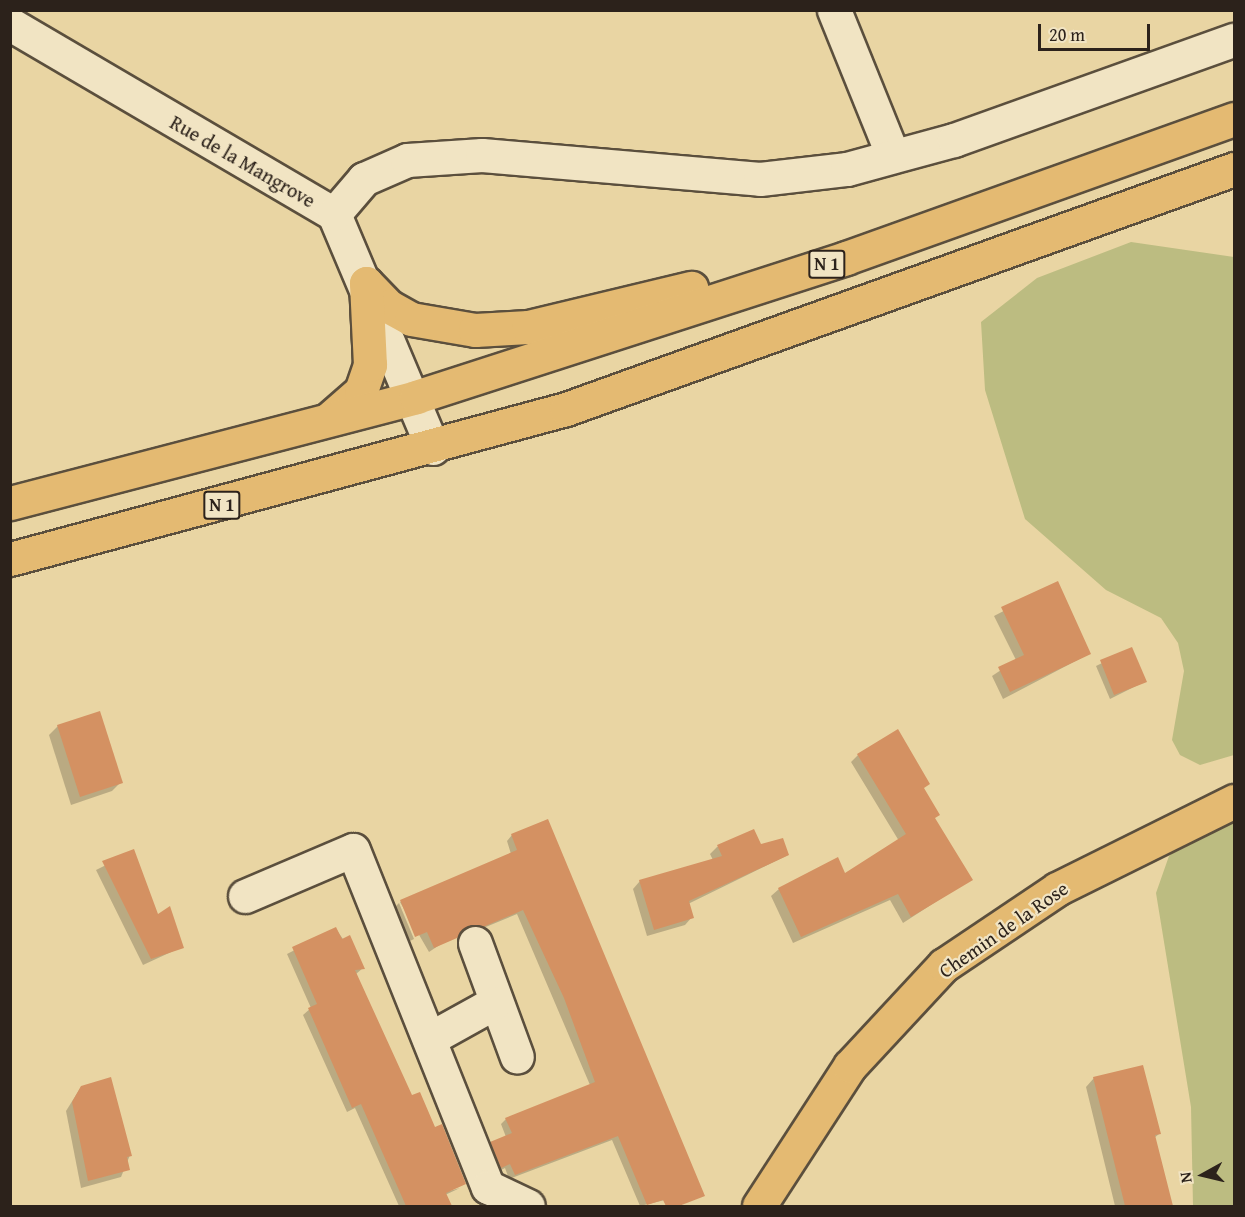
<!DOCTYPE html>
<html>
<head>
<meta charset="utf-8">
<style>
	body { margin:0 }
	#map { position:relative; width:1245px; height:1217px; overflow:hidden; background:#e9d5a3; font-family:"Gentium Book Plus",serif }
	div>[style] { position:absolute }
	.green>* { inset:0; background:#bcbc81 }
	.shadow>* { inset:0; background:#0003 }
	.building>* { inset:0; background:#d49162 }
	.roads { filter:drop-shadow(2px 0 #5b4f3d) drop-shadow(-2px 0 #5b4f3d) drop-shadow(0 2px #5b4f3d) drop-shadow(0 -2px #5b4f3d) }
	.minor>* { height:33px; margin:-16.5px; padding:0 16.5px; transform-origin:16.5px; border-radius:16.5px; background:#f1e4c3 }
	.major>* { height:33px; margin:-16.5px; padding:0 16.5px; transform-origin:16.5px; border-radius:16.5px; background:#e4ba72 }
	span { translate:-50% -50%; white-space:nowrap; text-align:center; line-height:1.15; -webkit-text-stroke:4.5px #f1e4c3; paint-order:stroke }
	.shield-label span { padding:2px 4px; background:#f1e4c3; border:2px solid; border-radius:4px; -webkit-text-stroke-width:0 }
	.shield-label { font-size:18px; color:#2c221b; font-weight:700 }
	.street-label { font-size:20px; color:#2c221b }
	.frame { position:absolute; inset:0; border:12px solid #2c221b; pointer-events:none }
	.north { position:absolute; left:1173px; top:1145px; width:60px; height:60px; -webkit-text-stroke:4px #f1e4c3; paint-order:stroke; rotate:262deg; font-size:16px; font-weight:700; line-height:24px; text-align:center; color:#2c221b }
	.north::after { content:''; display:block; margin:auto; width:21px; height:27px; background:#2c221b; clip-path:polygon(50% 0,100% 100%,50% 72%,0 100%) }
	.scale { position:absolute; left:1038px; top:24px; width:112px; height:27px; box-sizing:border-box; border:3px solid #2c221b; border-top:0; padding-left:8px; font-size:18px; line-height:21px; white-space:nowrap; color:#2c221b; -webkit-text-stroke:4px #f1e4c3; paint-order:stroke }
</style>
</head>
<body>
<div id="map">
	<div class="green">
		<i style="clip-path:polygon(1131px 242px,1234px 257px,1234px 755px,1200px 765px,1180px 755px,1172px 740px,1184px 671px,1178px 643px,1161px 618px,1106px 590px,1025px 519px,985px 390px,981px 322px,1037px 278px)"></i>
		<i style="clip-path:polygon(1234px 816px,1234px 1206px,1193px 1206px,1191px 1107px,1156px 893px,1169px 856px,1195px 833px)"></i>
	</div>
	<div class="shadow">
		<i style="clip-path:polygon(1057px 583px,1089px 654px,1003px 699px,992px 676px,1016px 660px,994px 616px)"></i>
		<i style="clip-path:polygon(1131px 649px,1146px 681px,1110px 699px,1096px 666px)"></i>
		<i style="clip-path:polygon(58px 726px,121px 782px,112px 791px,71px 805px,49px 735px)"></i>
		<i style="clip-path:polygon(858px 755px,923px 789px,934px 819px,971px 879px,903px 923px,890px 900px,793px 943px,771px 896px,779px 889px,845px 875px,899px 841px,851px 762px)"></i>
		<i style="clip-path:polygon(754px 831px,760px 846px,788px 855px,688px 904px,692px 917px,685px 925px,647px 936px,633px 889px,640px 881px,713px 860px,710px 854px,717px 847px)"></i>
		<i style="clip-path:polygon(512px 835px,694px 1193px,640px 1206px,612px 1140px,509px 1179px,505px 1168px,495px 1173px,486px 1148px,506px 1137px,501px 1124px,506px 1119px,590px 1085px,517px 914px,476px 931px,462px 930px,429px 952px,400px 902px,511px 854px,507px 841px)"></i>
		<i style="clip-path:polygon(134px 851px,157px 916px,182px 947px,143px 965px,96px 870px)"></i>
		<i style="clip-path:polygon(399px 903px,414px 939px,410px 941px,395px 907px)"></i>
		<i style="clip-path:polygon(336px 929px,363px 968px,356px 974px,412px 1097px,465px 1183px,438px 1194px,460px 1188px,445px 1195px,447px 1206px,399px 1206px,355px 1108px,347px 1112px,303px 1015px,311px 1008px,287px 954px)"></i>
		<i style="clip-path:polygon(1094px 1078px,1159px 1134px,1154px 1138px,1171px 1206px,1115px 1206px,1086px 1087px)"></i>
		<i style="clip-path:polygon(81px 1087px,130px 1155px,121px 1177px,81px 1188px,66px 1111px)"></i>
	</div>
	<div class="building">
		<i style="clip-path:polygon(1058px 581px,1091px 654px,1010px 692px,998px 667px,1024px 655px,1001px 607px)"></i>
		<i style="clip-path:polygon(1132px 647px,1147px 682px,1114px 695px,1100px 660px)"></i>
		<i style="clip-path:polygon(100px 711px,123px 783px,80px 797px,57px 725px)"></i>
		<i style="clip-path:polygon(898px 729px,930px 784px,924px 788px,940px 815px,935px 818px,973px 880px,911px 917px,898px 894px,801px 937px,778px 888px,838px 857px,845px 873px,906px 834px,857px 754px)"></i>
		<i style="clip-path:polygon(548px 819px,705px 1196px,679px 1206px,666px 1206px,663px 1200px,647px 1205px,618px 1136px,515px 1175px,510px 1164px,501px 1168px,490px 1142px,512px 1133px,505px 1118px,595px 1082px,564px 998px,523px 910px,483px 927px,468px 926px,457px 938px,434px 948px,427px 932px,415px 937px,400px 900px,517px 850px,511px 834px)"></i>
		<i style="clip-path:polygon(754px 829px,761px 844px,783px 838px,789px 855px,689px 901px,694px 918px,654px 930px,639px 880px,722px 856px,717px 845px)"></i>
		<i style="clip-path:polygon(134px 849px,158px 914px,170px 906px,184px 948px,151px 959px,102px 861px)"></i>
		<i style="clip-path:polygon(336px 927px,342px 939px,350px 935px,365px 969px,355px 970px,412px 1095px,420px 1092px,435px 1127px,442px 1124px,466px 1184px,446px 1193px,452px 1206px,406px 1206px,361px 1104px,352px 1108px,308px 1008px,317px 1004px,292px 947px)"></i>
		<i style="clip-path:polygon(1143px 1065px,1161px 1134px,1155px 1135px,1173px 1206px,1125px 1206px,1093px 1077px)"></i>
		<i style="clip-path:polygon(111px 1077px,132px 1156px,127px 1157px,130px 1170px,88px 1181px,72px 1102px,81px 1086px)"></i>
	</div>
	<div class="roads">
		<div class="minor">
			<i style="left:834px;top:10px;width:157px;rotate:68deg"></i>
			<i style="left:10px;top:24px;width:376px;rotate:30.4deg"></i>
			<i style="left:334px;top:214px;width:254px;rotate:67.1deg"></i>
			<i style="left:334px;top:214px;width:46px;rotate:-49.4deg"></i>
			<i style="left:364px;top:179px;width:47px;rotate:-23.8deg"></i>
			<i style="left:407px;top:160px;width:75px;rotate:-3.8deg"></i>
			<i style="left:482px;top:155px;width:279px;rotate:4.9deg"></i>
			<i style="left:760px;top:179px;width:88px;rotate:-6.6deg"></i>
			<i style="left:847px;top:169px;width:111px;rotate:-15.2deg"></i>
			<i style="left:954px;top:140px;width:297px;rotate:-19.7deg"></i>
			<i style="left:245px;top:896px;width:117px;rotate:-23.1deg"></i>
			<i style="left:353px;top:850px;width:363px;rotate:68.2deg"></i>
			<i style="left:488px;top:1187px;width:44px;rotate:25.4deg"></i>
			<i style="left:475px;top:943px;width:121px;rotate:69.8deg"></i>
			<i style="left:429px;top:1039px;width:74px;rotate:-29deg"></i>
		</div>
		<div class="major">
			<i style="left:366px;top:283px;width:32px;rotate:46deg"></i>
			<i style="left:388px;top:306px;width:26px;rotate:29deg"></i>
			<i style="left:411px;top:319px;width:65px;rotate:9.8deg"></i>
			<i style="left:475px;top:330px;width:53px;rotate:-3.2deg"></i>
			<i style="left:528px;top:327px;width:168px;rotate:-13.5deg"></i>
			<i style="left:329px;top:419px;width:43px;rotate:-41.2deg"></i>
			<i style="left:361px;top:391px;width:28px;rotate:-71deg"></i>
			<i style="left:370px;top:365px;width:82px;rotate:-92.8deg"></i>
			<i style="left:10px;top:503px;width:420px;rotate:-14.6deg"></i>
			<i style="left:416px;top:397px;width:452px;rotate:-17.9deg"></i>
			<i style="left:846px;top:258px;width:412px;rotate:-19.7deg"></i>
			<i style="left:10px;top:559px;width:576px;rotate:-15.1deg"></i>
			<i style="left:566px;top:409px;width:710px;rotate:-19.76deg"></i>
			<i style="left:759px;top:1206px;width:167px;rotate:-57deg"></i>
			<i style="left:850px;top:1066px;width:138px;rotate:-47.1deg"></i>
			<i style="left:944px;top:965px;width:136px;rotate:-33.9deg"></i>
			<i style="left:1057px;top:889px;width:198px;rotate:-26.4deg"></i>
		</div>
	</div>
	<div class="shield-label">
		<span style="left:827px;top:264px">N 1</span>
		<span style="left:222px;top:505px">N 1</span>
	</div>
	<div class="street-label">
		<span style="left:243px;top:161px;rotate:30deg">Rue de la Mangrove</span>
		<span style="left:1003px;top:929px;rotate:-35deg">Chemin de la Rose</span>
	</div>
	<div class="frame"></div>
	<div class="north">N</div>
	<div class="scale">20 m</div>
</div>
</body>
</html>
